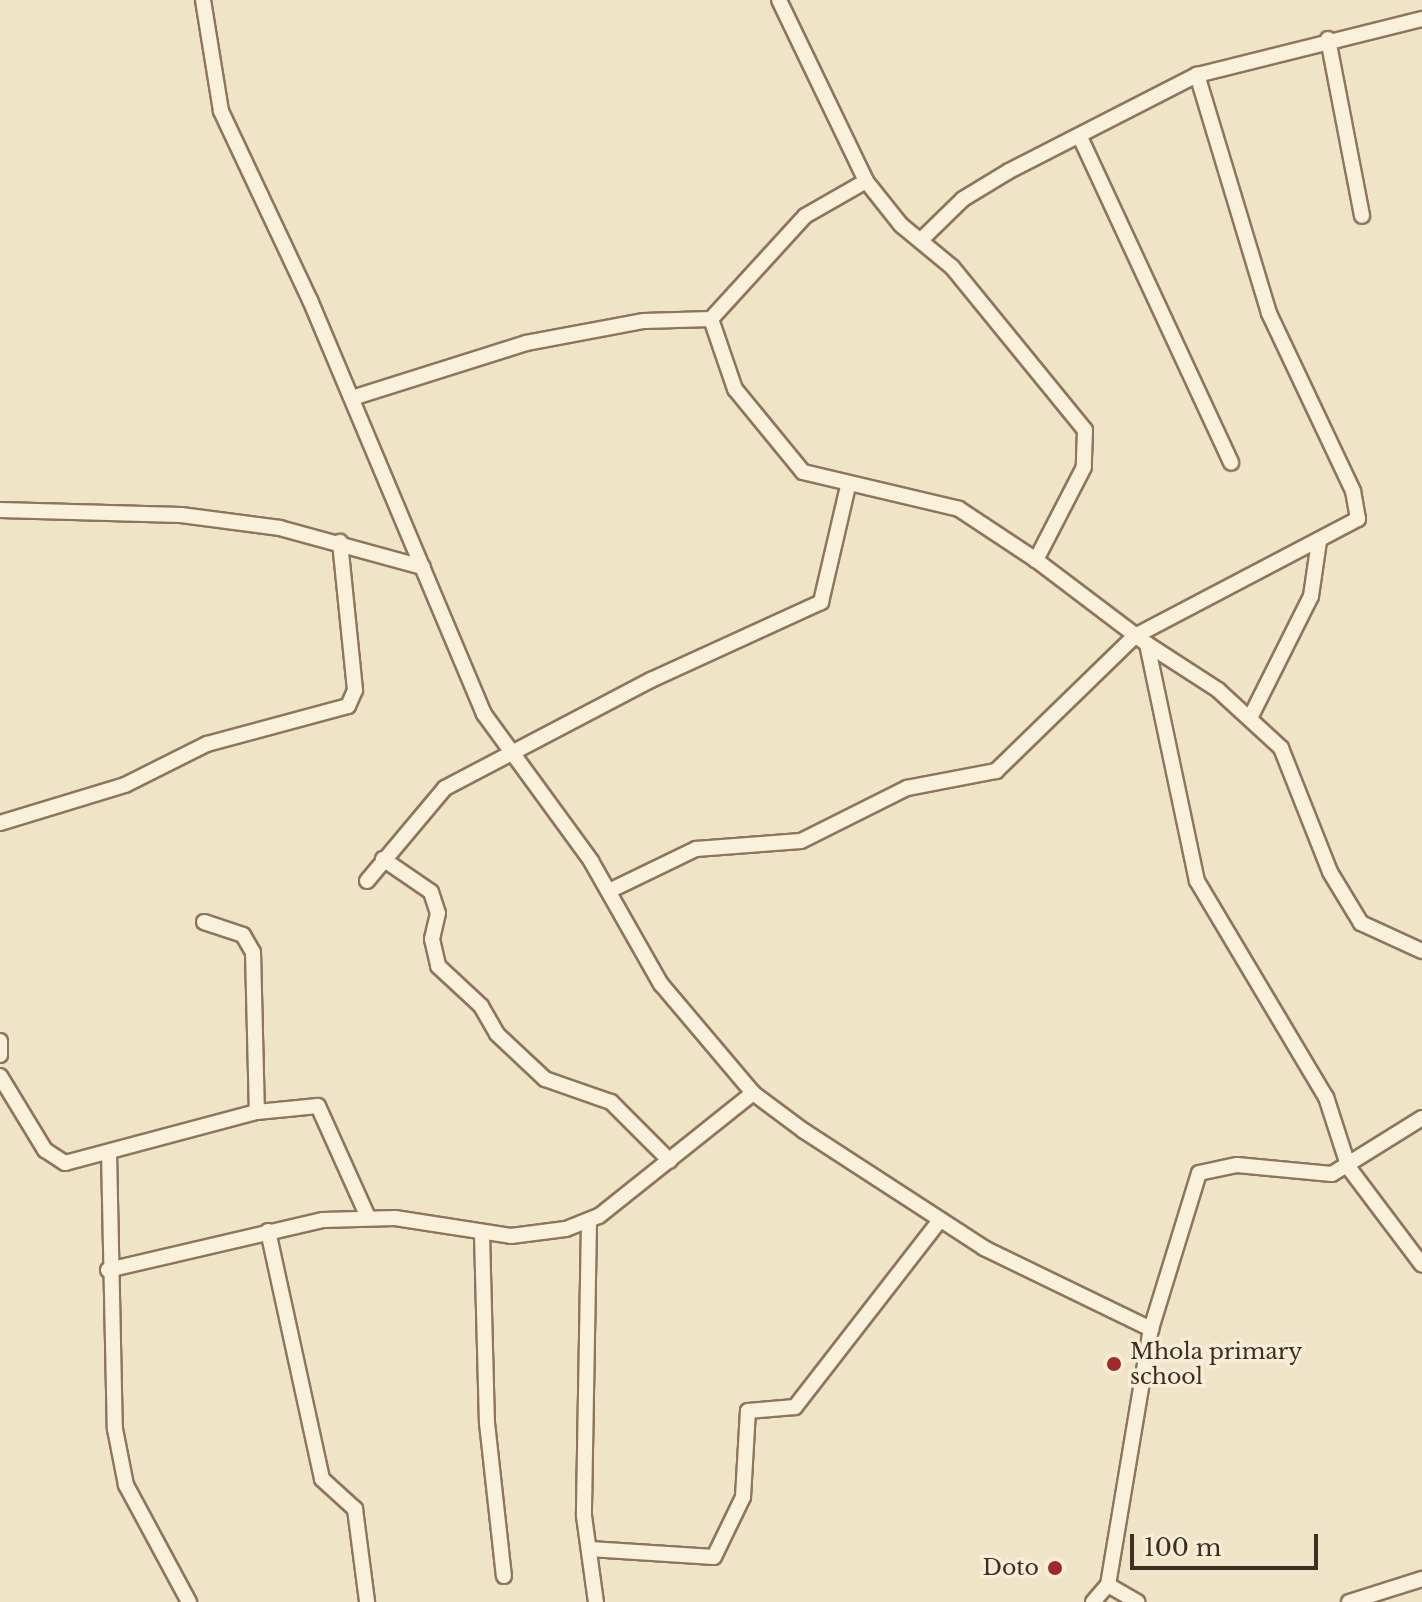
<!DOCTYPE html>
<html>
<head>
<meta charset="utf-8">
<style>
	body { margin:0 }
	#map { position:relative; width:1422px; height:1602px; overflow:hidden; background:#f0e4c8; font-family:"Libre Baskerville",serif }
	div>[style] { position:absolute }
	.roads { filter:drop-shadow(2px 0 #8d765c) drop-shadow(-2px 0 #8d765c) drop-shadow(0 2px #8d765c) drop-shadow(0 -2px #8d765c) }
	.street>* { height:14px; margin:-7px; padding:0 7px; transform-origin:7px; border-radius:7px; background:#faf1dc }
	.dots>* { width:22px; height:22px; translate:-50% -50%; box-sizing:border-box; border:4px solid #f7eed8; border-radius:50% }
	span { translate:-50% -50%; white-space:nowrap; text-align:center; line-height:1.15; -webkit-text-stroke:7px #f7eed8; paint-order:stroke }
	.poi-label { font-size:22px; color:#3d2e20 }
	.left { translate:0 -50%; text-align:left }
	.right { translate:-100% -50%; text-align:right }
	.scale { position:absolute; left:1130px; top:1534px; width:188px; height:36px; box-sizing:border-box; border:4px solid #3d2e20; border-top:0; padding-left:10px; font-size:24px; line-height:28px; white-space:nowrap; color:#3d2e20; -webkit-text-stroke:6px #f7eed8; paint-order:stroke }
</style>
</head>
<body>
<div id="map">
	<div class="roads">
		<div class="street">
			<i style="left:203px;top:0;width:112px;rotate:80.8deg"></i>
			<i style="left:221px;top:111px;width:209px;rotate:64.8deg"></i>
			<i style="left:310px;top:300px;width:449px;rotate:67.2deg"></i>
			<i style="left:484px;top:714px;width:182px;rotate:53.9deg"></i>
			<i style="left:591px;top:861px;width:142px;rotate:60.4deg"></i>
			<i style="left:661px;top:984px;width:143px;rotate:49.8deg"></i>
			<i style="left:753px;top:1093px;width:64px;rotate:36.7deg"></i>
			<i style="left:804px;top:1131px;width:215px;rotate:33deg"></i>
			<i style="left:984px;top:1248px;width:186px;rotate:25.9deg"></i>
			<i style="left:779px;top:0;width:201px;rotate:64.3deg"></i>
			<i style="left:866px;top:181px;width:56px;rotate:51.5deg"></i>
			<i style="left:901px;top:225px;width:66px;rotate:39.5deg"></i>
			<i style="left:952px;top:267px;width:210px;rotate:50.8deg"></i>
			<i style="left:1085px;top:430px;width:37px;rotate:92deg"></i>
			<i style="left:1084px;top:467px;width:105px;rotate:117.3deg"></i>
			<i style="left:1036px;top:560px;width:139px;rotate:37.1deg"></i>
			<i style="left:1147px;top:644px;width:242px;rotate:78.1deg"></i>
			<i style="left:1197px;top:881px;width:252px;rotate:59.2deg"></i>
			<i style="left:1326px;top:1097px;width:75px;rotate:72.1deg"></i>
			<i style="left:1349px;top:1168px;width:121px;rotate:53deg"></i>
			<i style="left:1328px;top:39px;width:180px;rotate:79.1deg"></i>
			<i style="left:1080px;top:137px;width:359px;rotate:65.1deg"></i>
			<i style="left:922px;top:239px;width:57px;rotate:-44.3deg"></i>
			<i style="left:963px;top:199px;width:54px;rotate:-31.3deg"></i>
			<i style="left:1009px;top:171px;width:211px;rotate:-27.1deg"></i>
			<i style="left:1197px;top:75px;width:232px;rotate:-14deg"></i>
			<i style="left:711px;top:319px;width:74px;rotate:71.1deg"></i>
			<i style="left:735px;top:389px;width:107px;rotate:50.7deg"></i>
			<i style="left:803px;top:472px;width:160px;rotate:13.3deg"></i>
			<i style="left:959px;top:509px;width:92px;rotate:33.5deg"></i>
			<i style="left:352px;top:398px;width:182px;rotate:-17.5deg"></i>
			<i style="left:526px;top:343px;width:120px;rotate:-10.6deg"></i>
			<i style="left:644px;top:321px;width:67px;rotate:-1.7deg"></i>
			<i style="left:711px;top:319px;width:139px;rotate:-47.6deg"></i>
			<i style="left:805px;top:216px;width:70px;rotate:-29.8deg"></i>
			<i style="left:0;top:510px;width:181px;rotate:1.6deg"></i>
			<i style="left:181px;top:515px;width:100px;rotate:7.5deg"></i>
			<i style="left:280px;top:528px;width:148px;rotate:15.3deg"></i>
			<i style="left:1147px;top:644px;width:85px;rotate:32.9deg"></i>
			<i style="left:1218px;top:690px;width:86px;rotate:42.6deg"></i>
			<i style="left:1281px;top:748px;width:133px;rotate:68.4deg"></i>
			<i style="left:1330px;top:872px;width:60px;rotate:58.7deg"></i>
			<i style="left:1361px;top:923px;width:67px;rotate:24.7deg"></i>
			<i style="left:1251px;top:716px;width:134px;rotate:-63.4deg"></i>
			<i style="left:1311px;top:596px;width:56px;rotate:-81.7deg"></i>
			<i style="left:0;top:823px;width:131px;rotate:-16.9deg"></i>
			<i style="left:125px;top:785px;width:92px;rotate:-26.6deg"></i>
			<i style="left:207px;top:744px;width:146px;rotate:-15.1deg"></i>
			<i style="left:348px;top:706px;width:17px;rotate:-66deg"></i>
			<i style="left:355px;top:690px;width:149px;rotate:-95.8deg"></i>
			<i style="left:383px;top:859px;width:58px;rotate:34.5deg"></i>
			<i style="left:431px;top:892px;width:22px;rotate:72deg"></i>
			<i style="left:438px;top:913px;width:27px;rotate:103deg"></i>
			<i style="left:432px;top:939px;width:28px;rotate:77deg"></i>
			<i style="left:438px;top:966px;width:59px;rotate:42.9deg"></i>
			<i style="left:481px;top:1006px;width:32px;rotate:60deg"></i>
			<i style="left:497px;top:1034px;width:66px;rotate:43.2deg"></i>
			<i style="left:545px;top:1079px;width:70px;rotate:19.2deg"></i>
			<i style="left:611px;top:1102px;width:83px;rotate:45deg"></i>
			<i style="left:367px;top:881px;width:121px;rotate:-50deg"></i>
			<i style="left:445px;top:788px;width:233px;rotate:-27.7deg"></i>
			<i style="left:651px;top:680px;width:187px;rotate:-24.6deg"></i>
			<i style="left:821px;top:602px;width:119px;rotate:-76.9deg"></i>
			<i style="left:609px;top:891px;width:97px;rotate:-25.8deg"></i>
			<i style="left:696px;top:849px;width:105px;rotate:-4.4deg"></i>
			<i style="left:801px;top:841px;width:119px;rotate:-26.6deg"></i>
			<i style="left:907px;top:788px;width:91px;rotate:-10.8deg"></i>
			<i style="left:996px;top:771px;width:194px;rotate:-44.2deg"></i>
			<i style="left:1135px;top:636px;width:252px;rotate:-27.7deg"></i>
			<i style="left:1358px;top:519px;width:28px;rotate:-100deg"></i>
			<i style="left:1353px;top:491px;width:197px;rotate:-115.3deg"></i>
			<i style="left:1269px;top:313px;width:249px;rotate:-106.8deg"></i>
			<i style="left:204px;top:922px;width:41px;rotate:18.4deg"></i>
			<i style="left:243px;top:935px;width:20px;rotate:60deg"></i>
			<i style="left:253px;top:952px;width:160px;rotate:88.6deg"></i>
			<i style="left:0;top:1041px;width:14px;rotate:90deg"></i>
			<i style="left:0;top:1076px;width:87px;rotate:58.7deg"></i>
			<i style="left:45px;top:1150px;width:24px;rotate:33deg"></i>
			<i style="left:65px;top:1163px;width:199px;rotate:-14.9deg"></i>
			<i style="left:257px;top:1112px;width:61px;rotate:-5.6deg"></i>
			<i style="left:318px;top:1106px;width:122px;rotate:65.8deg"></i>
			<i style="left:109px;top:1152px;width:277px;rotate:88.8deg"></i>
			<i style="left:115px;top:1429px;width:57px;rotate:78.9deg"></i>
			<i style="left:126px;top:1485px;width:133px;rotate:61.7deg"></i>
			<i style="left:589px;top:1222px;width:294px;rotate:91deg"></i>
			<i style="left:584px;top:1516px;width:87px;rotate:82.1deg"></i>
			<i style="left:268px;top:1231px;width:254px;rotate:77.7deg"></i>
			<i style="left:322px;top:1479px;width:45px;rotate:42.3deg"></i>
			<i style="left:355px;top:1509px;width:94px;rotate:82.6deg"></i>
			<i style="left:482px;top:1234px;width:189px;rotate:88.5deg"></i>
			<i style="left:487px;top:1423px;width:154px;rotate:83.7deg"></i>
			<i style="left:108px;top:1270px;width:221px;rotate:-13.1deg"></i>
			<i style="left:323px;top:1220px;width:72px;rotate:-1.6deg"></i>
			<i style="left:395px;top:1218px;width:117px;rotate:8.8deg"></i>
			<i style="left:511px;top:1236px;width:55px;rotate:-7.3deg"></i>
			<i style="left:566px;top:1229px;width:35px;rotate:-22deg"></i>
			<i style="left:599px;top:1216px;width:197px;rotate:-38.6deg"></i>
			<i style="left:590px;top:1549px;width:124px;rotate:3.7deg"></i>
			<i style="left:714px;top:1557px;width:67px;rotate:-64.2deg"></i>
			<i style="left:743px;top:1497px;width:86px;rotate:-86.7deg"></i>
			<i style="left:748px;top:1411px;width:47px;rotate:-4.9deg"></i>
			<i style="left:795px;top:1407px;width:237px;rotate:-52.2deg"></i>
			<i style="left:1108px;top:1585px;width:34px;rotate:30deg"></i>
			<i style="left:1093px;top:1602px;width:23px;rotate:-49deg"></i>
			<i style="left:1108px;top:1585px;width:260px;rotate:-80.5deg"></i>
			<i style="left:1151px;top:1329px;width:163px;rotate:-72.9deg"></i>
			<i style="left:1199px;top:1173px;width:39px;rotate:-12deg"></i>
			<i style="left:1237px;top:1165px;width:95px;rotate:5.4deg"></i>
			<i style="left:1332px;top:1174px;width:106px;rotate:-31.9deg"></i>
			<i style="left:1349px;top:1602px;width:77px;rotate:-17.5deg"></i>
		</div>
	</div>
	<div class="dots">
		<i style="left:1114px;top:1364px;background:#9e2a2b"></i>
		<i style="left:1055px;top:1568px;background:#9e2a2b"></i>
	</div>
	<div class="poi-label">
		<span class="left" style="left:1130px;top:1364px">Mhola primary<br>school</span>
		<span class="right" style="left:1039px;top:1568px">Doto</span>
	</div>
	<div class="scale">100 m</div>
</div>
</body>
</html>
